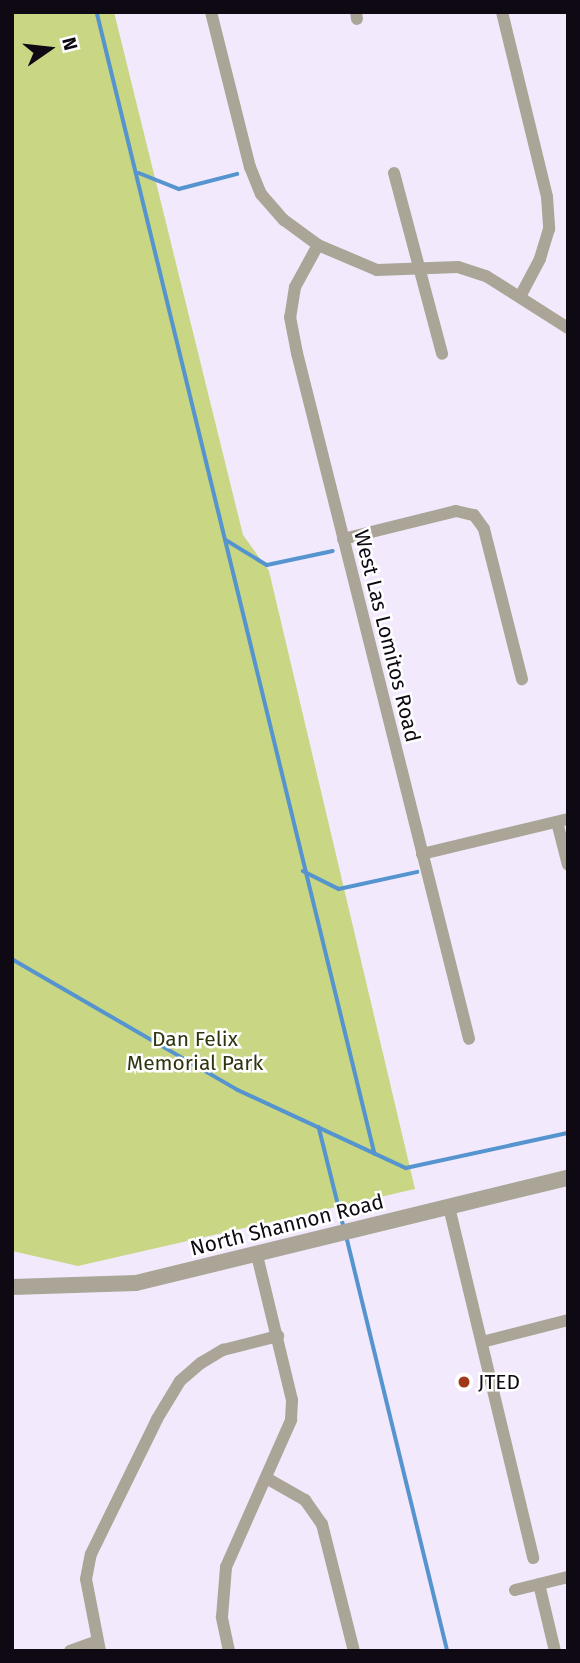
<!DOCTYPE html>
<html>
<head>
<meta charset="utf-8">
<style>
	body { margin:0 }
	#map { position:relative; width:580px; height:1663px; overflow:hidden; background:#f3e9fc; font-family:"Fira Sans",sans-serif }
	div>[style] { position:absolute }
	.green>* { inset:0; background:#c9d683 }
	.stream>* { height:3.5px; margin:-1.75px; padding:0 1.75px; transform-origin:1.75px; border-radius:1.75px; background:#5594cf }
	.minor>* { height:12px; margin:-6px; padding:0 6px; transform-origin:6px; border-radius:6px; background:#aba597 }
	.tertiary>* { height:16px; margin:-8px; padding:0 8px; transform-origin:8px; border-radius:8px; background:#aba597 }
	.dots>* { width:19px; height:19px; translate:-50% -50%; box-sizing:border-box; border:4px solid #fff; border-radius:50% }
	span { translate:-50% -50%; white-space:nowrap; text-align:center; line-height:1.15; -webkit-text-stroke:5px #fff; paint-order:stroke }
	.street-label { font-size:21px; color:#0e0913 }
	.park-label { font-size:21px; color:#303510 }
	.poi-label { font-size:21px; color:#0e0913 }
	.left { translate:0 -50%; text-align:left }
	.frame { position:absolute; inset:0; border:14px solid #0e0913; pointer-events:none }
	.north { position:absolute; left:14px; top:14px; width:70px; height:70px; -webkit-text-stroke:5px #fff; paint-order:stroke; rotate:76deg; font-size:19px; font-weight:700; line-height:28px; text-align:center; color:#0e0913 }
	.north::after { content:''; display:block; margin:auto; width:24px; height:32px; background:#0e0913; clip-path:polygon(50% 0,100% 100%,50% 72%,0 100%) }
</style>
</head>
<body>
<div id="map">
	<div class="green">
		<i style="clip-path:polygon(12px 12px,114px 12px,243px 535px,269px 571px,415px 1189px,78px 1266px,12px 1251px)"></i>
	</div>
	<div class="stream">
		<i style="left:97px;top:12px;width:1175px;rotate:76.32deg"></i>
		<i style="left:139px;top:173px;width:43px;rotate:21.8deg"></i>
		<i style="left:179px;top:189px;width:60px;rotate:-14.5deg"></i>
		<i style="left:226px;top:540px;width:48px;rotate:31.4deg"></i>
		<i style="left:267px;top:565px;width:67px;rotate:-12deg"></i>
		<i style="left:303px;top:871px;width:40px;rotate:26.6deg"></i>
		<i style="left:339px;top:889px;width:80px;rotate:-12.3deg"></i>
		<i style="left:12px;top:959px;width:261px;rotate:30.1deg"></i>
		<i style="left:238px;top:1090px;width:185px;rotate:24.9deg"></i>
		<i style="left:406px;top:1168px;width:166px;rotate:-12.2deg"></i>
		<i style="left:319px;top:1127px;width:103px;rotate:76deg"></i>
		<i style="left:347px;top:1238px;width:425px;rotate:76.3deg"></i>
	</div>
	<div class="minor">
		<i style="left:211px;top:12px;width:160px;rotate:75.9deg"></i>
		<i style="left:250px;top:167px;width:29px;rotate:68deg"></i>
		<i style="left:261px;top:194px;width:35px;rotate:49deg"></i>
		<i style="left:284px;top:220px;width:42px;rotate:36.3deg"></i>
		<i style="left:318px;top:245px;width:64px;rotate:23deg"></i>
		<i style="left:377px;top:270px;width:81px;rotate:-2.1deg"></i>
		<i style="left:458px;top:267px;width:29px;rotate:18deg"></i>
		<i style="left:486px;top:276px;width:97px;rotate:32.4deg"></i>
		<i style="left:356px;top:12px;width:7px;rotate:82deg"></i>
		<i style="left:502px;top:12px;width:190px;rotate:76.3deg"></i>
		<i style="left:547px;top:197px;width:32px;rotate:86deg"></i>
		<i style="left:549px;top:229px;width:31px;rotate:107deg"></i>
		<i style="left:540px;top:259px;width:40px;rotate:118deg"></i>
		<i style="left:394px;top:173px;width:187px;rotate:75.1deg"></i>
		<i style="left:318px;top:245px;width:48px;rotate:118.7deg"></i>
		<i style="left:295px;top:287px;width:30px;rotate:99deg"></i>
		<i style="left:290px;top:317px;width:37px;rotate:79deg"></i>
		<i style="left:297px;top:353px;width:707px;rotate:75.92deg"></i>
		<i style="left:343px;top:539px;width:116px;rotate:-13.9deg"></i>
		<i style="left:456px;top:511px;width:18px;rotate:13deg"></i>
		<i style="left:474px;top:515px;width:17px;rotate:54deg"></i>
		<i style="left:484px;top:529px;width:155px;rotate:75.8deg"></i>
		<i style="left:557px;top:822px;width:44px;rotate:75.7deg"></i>
		<i style="left:422px;top:854px;width:150px;rotate:-13.5deg"></i>
		<i style="left:449px;top:1207px;width:361px;rotate:76.5deg"></i>
		<i style="left:482px;top:1342px;width:89px;rotate:-14.3deg"></i>
		<i style="left:268px;top:1479px;width:43px;rotate:29.6deg"></i>
		<i style="left:305px;top:1500px;width:29px;rotate:55deg"></i>
		<i style="left:322px;top:1524px;width:131px;rotate:75.9deg"></i>
		<i style="left:539px;top:1584px;width:69px;rotate:76.6deg"></i>
		<i style="left:515px;top:1590px;width:55px;rotate:-13.8deg"></i>
		<i style="left:70px;top:1651px;width:29px;rotate:-20deg"></i>
		<i style="left:100px;top:1651px;width:73px;rotate:-101deg"></i>
		<i style="left:86px;top:1579px;width:25px;rotate:-79deg"></i>
		<i style="left:91px;top:1554px;width:150px;rotate:-63.9deg"></i>
		<i style="left:157px;top:1419px;width:44px;rotate:-58.8deg"></i>
		<i style="left:180px;top:1381px;width:28px;rotate:-41deg"></i>
		<i style="left:201px;top:1363px;width:26px;rotate:-31deg"></i>
		<i style="left:223px;top:1350px;width:57px;rotate:-14.3deg"></i>
		<i style="left:229px;top:1651px;width:35px;rotate:-102deg"></i>
		<i style="left:222px;top:1617px;width:50px;rotate:-85.4deg"></i>
		<i style="left:226px;top:1567px;width:161px;rotate:-66.1deg"></i>
		<i style="left:291px;top:1420px;width:20px;rotate:-87deg"></i>
		<i style="left:292px;top:1400px;width:149px;rotate:-103.6deg"></i>
	</div>
	<div class="tertiary">
		<i style="left:12px;top:1287px;width:124px;rotate:-1.8deg"></i>
		<i style="left:136px;top:1283px;width:445px;rotate:-13.7deg"></i>
	</div>
	<div class="dots">
		<i style="left:464px;top:1382px;background:#9f3719"></i>
	</div>
	<div class="street-label">
		<span style="left:387px;top:636px;rotate:76deg">West Las Lomitos Road</span>
		<span style="left:287px;top:1225px;rotate:-14deg">North Shannon Road</span>
	</div>
	<div class="park-label">
		<span style="left:195px;top:1051px">Dan Felix<br>Memorial Park</span>
	</div>
	<div class="poi-label">
		<span class="left" style="left:478px;top:1382px">JTED</span>
	</div>
	<div class="frame"></div>
	<div class="north">N</div>
</div>
</body>
</html>
